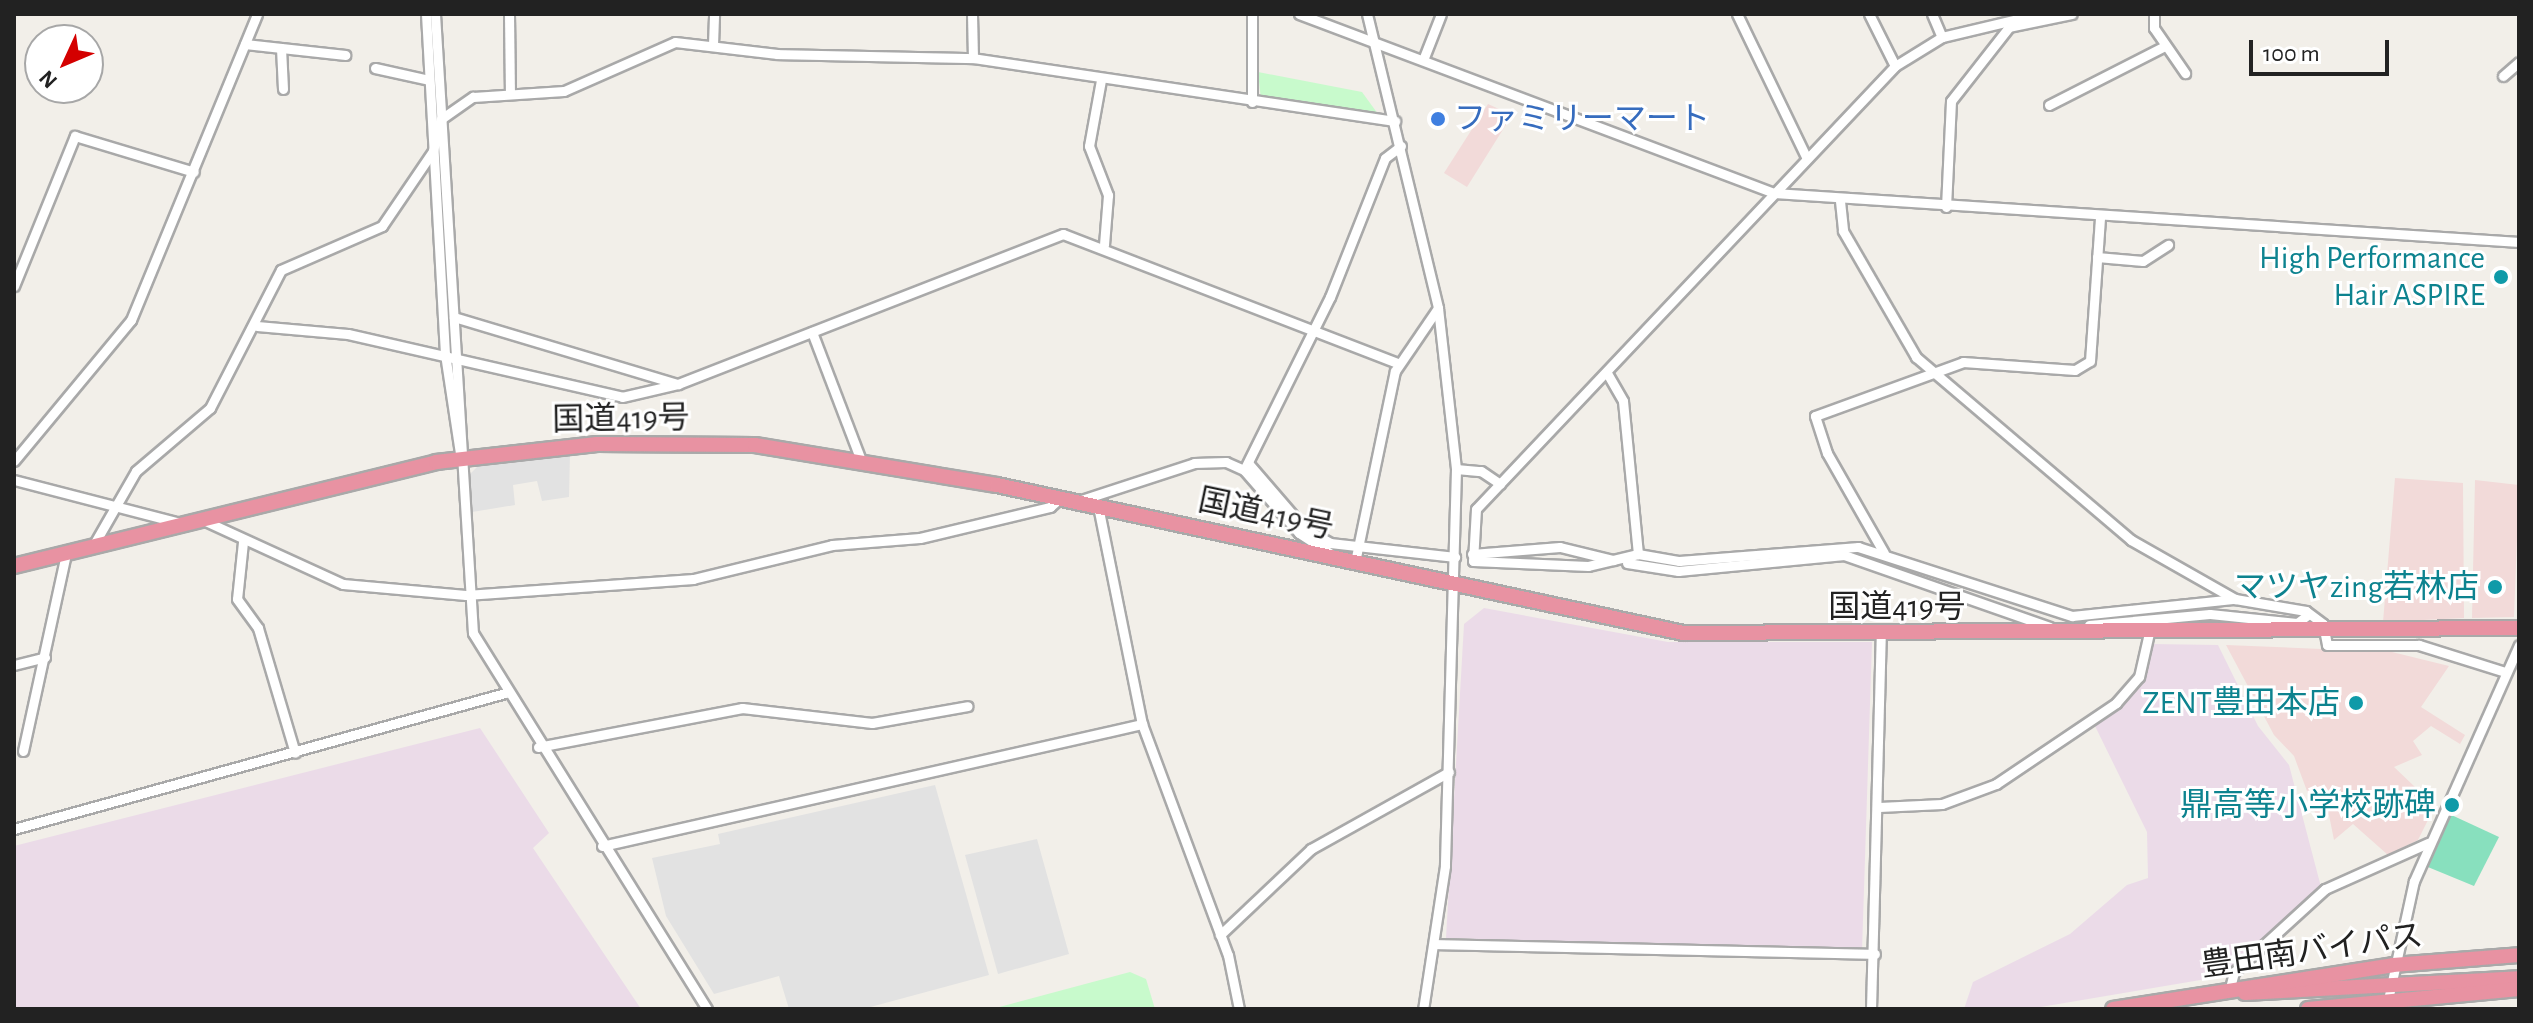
<!DOCTYPE html>
<html>
<head>
<meta charset="utf-8">
<style>
	body { margin:0 }
	#map { position:relative; width:2533px; height:1023px; overflow:hidden; background:#f2efe9; font-family:"Alegreya Sans","Noto Sans JP",sans-serif }
	div>[style] { position:absolute }
	.commercial>* { inset:0; background:#f2dad9 }
	.industrial>* { inset:0; background:#ebdbe8 }
	.park>* { inset:0; background:#c8facc }
	.pitch>* { inset:0; background:#88e0be }
	.parking>* { inset:0; background:#e2e2e2 }
	.roads { filter:drop-shadow(2px 0 #a9a9a9) drop-shadow(-2px 0 #a9a9a9) drop-shadow(0 2px #a9a9a9) drop-shadow(0 -2px #a9a9a9) }
	.minor>* { height:9px; margin:-4.5px; padding:0 4.5px; transform-origin:4.5px; border-radius:4.5px; background:#fff }
	.highway>* { height:14px; margin:-7px; padding:0 7px; transform-origin:7px; border-radius:7px; background:#e892a2 }
	.dots>* { width:22px; height:22px; translate:-50% -50%; box-sizing:border-box; border:4px solid #fff; border-radius:50% }
	span { translate:-50% -50%; white-space:nowrap; text-align:center; line-height:1.15; -webkit-text-stroke:6px #fff; paint-order:stroke }
	.shop-label { font-size:32px; color:#366cbe }
	.left { translate:0 -50%; text-align:left }
	.culture-label { font-size:32px; color:#0d838f }
	.right { translate:-100% -50%; text-align:right }
	.street-label { font-size:32px; color:#222 }
	.frame { position:absolute; inset:0; border:16px solid #222; pointer-events:none }
	.north { position:absolute; left:24px; top:24px; width:80px; height:80px; box-sizing:border-box; background:#fff; border:2px solid #a7a7a7; border-radius:50%; rotate:226deg; font-size:22px; font-weight:700; line-height:32px; text-align:center; color:#222 }
	.north::after { content:''; display:block; margin:auto; width:28px; height:36px; background:#d40000; clip-path:polygon(50% 0,100% 100%,50% 72%,0 100%) }
	.scale { position:absolute; left:2249px; top:40px; width:140px; height:36px; box-sizing:border-box; border:4px solid #222; border-top:0; padding-left:10px; font-size:24px; line-height:28px; white-space:nowrap; color:#222; -webkit-text-stroke:6px #fff; paint-order:stroke }
</style>
</head>
<body>
<div id="map">
	<div class="commercial">
		<i style="clip-path:polygon(1488px 104px,1512px 115px,1467px 187px,1444px 173px)"></i>
		<i style="clip-path:polygon(2395px 478px,2463px 483px,2464px 618px,2383px 622px)"></i>
		<i style="clip-path:polygon(2475px 480px,2519px 485px,2514px 617px,2472px 618px)"></i>
		<i style="clip-path:polygon(2226px 645px,2392px 652px,2449px 666px,2421px 707px,2465px 735px,2460px 744px,2431px 726px,2413px 741px,2422px 755px,2394px 767px,2435px 806px,2418px 840px,2388px 855px,2353px 824px,2334px 840px,2329px 815px,2317px 818px,2294px 756px,2274px 735px)"></i>
	</div>
	<div class="industrial">
		<i style="clip-path:polygon(1484px 608px,1668px 642px,1872px 642px,1862px 951px,1446px 938px,1464px 624px)"></i>
		<i style="clip-path:polygon(2151px 644px,2218px 645px,2258px 726px,2289px 765px,2321px 887px,2224px 976px,2029px 1009px,1964px 1009px,1973px 982px,2070px 934px,2127px 885px,2148px 878px,2147px 832px,2095px 726px,2140px 683px)"></i>
		<i style="clip-path:polygon(480px 728px,549px 833px,533px 848px,641px 1009px,14px 1009px,14px 846px)"></i>
	</div>
	<div class="park">
		<i style="clip-path:polygon(1258px 72px,1362px 92px,1378px 114px,1261px 100px)"></i>
		<i style="clip-path:polygon(1130px 972px,1146px 979px,1155px 1009px,992px 1009px)"></i>
	</div>
	<div class="pitch">
		<i style="clip-path:polygon(2445px 812px,2499px 837px,2474px 886px,2423px 865px)"></i>
	</div>
	<div class="parking">
		<i style="clip-path:polygon(570px 454px,569px 497px,542px 501px,537px 481px,513px 485px,515px 505px,472px 512px,467px 477px,479px 465px)"></i>
		<i style="clip-path:polygon(935px 785px,989px 975px,863px 1009px,789px 1009px,779px 976px,714px 994px,666px 916px,652px 858px,720px 844px,718px 834px)"></i>
		<i style="clip-path:polygon(1037px 839px,1069px 954px,998px 974px,965px 855px)"></i>
	</div>
	<div class="roads">
		<div class="minor">
			<i style="left:426px;top:14px;width:341px;rotate:86.8deg"></i>
			<i style="left:445px;top:354px;width:107px;rotate:81.4deg"></i>
			<i style="left:435px;top:14px;width:620px;rotate:86.49deg"></i>
			<i style="left:473px;top:633px;width:443px;rotate:58.1deg"></i>
			<i style="left:509px;top:14px;width:80px;rotate:89.3deg"></i>
			<i style="left:972px;top:14px;width:44px;rotate:88.7deg"></i>
			<i style="left:1299px;top:14px;width:508px;rotate:20.65deg"></i>
			<i style="left:1774px;top:193px;width:747px;rotate:3.76deg"></i>
			<i style="left:1367px;top:14px;width:302px;rotate:76.4deg"></i>
			<i style="left:1438px;top:308px;width:162px;rotate:83.6deg"></i>
			<i style="left:1456px;top:469px;width:397px;rotate:91.6deg"></i>
			<i style="left:1445px;top:866px;width:145px;rotate:98.7deg"></i>
			<i style="left:1737px;top:14px;width:159px;rotate:64.2deg"></i>
			<i style="left:1869px;top:14px;width:58px;rotate:63.4deg"></i>
			<i style="left:1932px;top:14px;width:25px;rotate:67deg"></i>
			<i style="left:2154px;top:14px;width:14px;rotate:90deg"></i>
			<i style="left:2154px;top:28px;width:55px;rotate:55.4deg"></i>
			<i style="left:245px;top:44px;width:101px;rotate:6.3deg"></i>
			<i style="left:713px;top:45px;width:31px;rotate:-88deg"></i>
			<i style="left:281px;top:48px;width:41px;rotate:87.2deg"></i>
			<i style="left:1423px;top:60px;width:49px;rotate:-68.6deg"></i>
			<i style="left:375px;top:68px;width:55px;rotate:12.5deg"></i>
			<i style="left:2503px;top:76px;width:21px;rotate:-41deg"></i>
			<i style="left:1101px;top:80px;width:67px;rotate:100.3deg"></i>
			<i style="left:1089px;top:146px;width:53px;rotate:68.8deg"></i>
			<i style="left:1108px;top:195px;width:50px;rotate:94.6deg"></i>
			<i style="left:1252px;top:102px;width:88px;rotate:-90deg"></i>
			<i style="left:2049px;top:105px;width:130px;rotate:-27deg"></i>
			<i style="left:1840px;top:201px;width:30px;rotate:84deg"></i>
			<i style="left:1843px;top:231px;width:146px;rotate:59.9deg"></i>
			<i style="left:1916px;top:357px;width:282px;rotate:40.4deg"></i>
			<i style="left:2131px;top:540px;width:120px;rotate:29.6deg"></i>
			<i style="left:2235px;top:599px;width:72px;rotate:9.6deg"></i>
			<i style="left:2306px;top:611px;width:21px;rotate:37deg"></i>
			<i style="left:2323px;top:624px;width:21px;rotate:79deg"></i>
			<i style="left:2327px;top:645px;width:92px"></i>
			<i style="left:2419px;top:645px;width:90px;rotate:17.4deg"></i>
			<i style="left:1946px;top:207px;width:106px;rotate:-87.3deg"></i>
			<i style="left:1951px;top:101px;width:94px;rotate:-51.9deg"></i>
			<i style="left:2009px;top:27px;width:64px;rotate:-11.7deg"></i>
			<i style="left:2097px;top:257px;width:46px;rotate:5deg"></i>
			<i style="left:2143px;top:261px;width:30px;rotate:-33deg"></i>
			<i style="left:14px;top:286px;width:162px;rotate:-67.9deg"></i>
			<i style="left:75px;top:136px;width:124px;rotate:16.8deg"></i>
			<i style="left:454px;top:317px;width:234px;rotate:16.7deg"></i>
			<i style="left:678px;top:384px;width:413px;rotate:-21.3deg"></i>
			<i style="left:1063px;top:234px;width:359px;rotate:21.1deg"></i>
			<i style="left:257px;top:326px;width:91px;rotate:5deg"></i>
			<i style="left:348px;top:334px;width:281px;rotate:12.9deg"></i>
			<i style="left:622px;top:397px;width:57px;rotate:-13.1deg"></i>
			<i style="left:812px;top:332px;width:135px;rotate:69.1deg"></i>
			<i style="left:1607px;top:373px;width:32px;rotate:60deg"></i>
			<i style="left:1623px;top:401px;width:154px;rotate:84.4deg"></i>
			<i style="left:1638px;top:554px;width:51px;rotate:166.5deg"></i>
			<i style="left:1588px;top:566px;width:115px;rotate:-177.5deg"></i>
			<i style="left:1473px;top:561px;width:52px;rotate:-86.7deg"></i>
			<i style="left:1476px;top:509px;width:610px;rotate:-46.59deg"></i>
			<i style="left:1895px;top:66px;width:55px;rotate:-31.7deg"></i>
			<i style="left:1942px;top:37px;width:100px;rotate:-13.3deg"></i>
			<i style="left:14px;top:461px;width:183px;rotate:-50.3deg"></i>
			<i style="left:131px;top:320px;width:331px;rotate:-67.6deg"></i>
			<i style="left:1248px;top:463px;width:87px;rotate:49.2deg"></i>
			<i style="left:1305px;top:529px;width:29px;rotate:29deg"></i>
			<i style="left:1330px;top:543px;width:126px;rotate:6.4deg"></i>
			<i style="left:1456px;top:469px;width:25px;rotate:5deg"></i>
			<i style="left:1481px;top:471px;width:23px;rotate:34deg"></i>
			<i style="left:1244px;top:470px;width:193px;rotate:-63.6deg"></i>
			<i style="left:1330px;top:297px;width:149px;rotate:-68.4deg"></i>
			<i style="left:1385px;top:158px;width:20px;rotate:-37deg"></i>
			<i style="left:14px;top:480px;width:171px;rotate:14.5deg"></i>
			<i style="left:1075px;top:502px;width:125px;rotate:-18.1deg"></i>
			<i style="left:1194px;top:463px;width:32px;rotate:-2deg"></i>
			<i style="left:1226px;top:462px;width:20px;rotate:24deg"></i>
			<i style="left:1244px;top:470px;width:84px;rotate:48.9deg"></i>
			<i style="left:1299px;top:533px;width:38px;rotate:33deg"></i>
			<i style="left:1098px;top:506px;width:222px;rotate:78.6deg"></i>
			<i style="left:203px;top:520px;width:154px;rotate:24.6deg"></i>
			<i style="left:343px;top:584px;width:123px;rotate:5.1deg"></i>
			<i style="left:466px;top:595px;width:228px;rotate:-4deg"></i>
			<i style="left:693px;top:579px;width:143px;rotate:-13.7deg"></i>
			<i style="left:832px;top:545px;width:88px;rotate:-4.5deg"></i>
			<i style="left:920px;top:538px;width:134px;rotate:-13.4deg"></i>
			<i style="left:1050px;top:507px;width:13px;rotate:-42deg"></i>
			<i style="left:243px;top:542px;width:57px;rotate:96deg"></i>
			<i style="left:237px;top:599px;width:36px;rotate:54deg"></i>
			<i style="left:258px;top:628px;width:130px;rotate:73.5deg"></i>
			<i style="left:93px;top:546px;width:86px;rotate:-60.2deg"></i>
			<i style="left:136px;top:471px;width:97px;rotate:-40.4deg"></i>
			<i style="left:210px;top:408px;width:155px;rotate:-62.8deg"></i>
			<i style="left:281px;top:270px;width:110px;rotate:-23.5deg"></i>
			<i style="left:382px;top:226px;width:91px;rotate:-55.8deg"></i>
			<i style="left:433px;top:151px;width:33px;rotate:-76deg"></i>
			<i style="left:441px;top:119px;width:39px;rotate:-35deg"></i>
			<i style="left:473px;top:97px;width:91px;rotate:-3.8deg"></i>
			<i style="left:564px;top:91px;width:121px;rotate:-23.8deg"></i>
			<i style="left:675px;top:42px;width:103px;rotate:6.7deg"></i>
			<i style="left:777px;top:54px;width:196px;rotate:1.2deg"></i>
			<i style="left:973px;top:58px;width:427px;rotate:8.5deg"></i>
			<i style="left:1884px;top:553px;width:115px;rotate:-119.7deg"></i>
			<i style="left:1827px;top:453px;width:39px;rotate:-108deg"></i>
			<i style="left:1815px;top:416px;width:158px;rotate:-20deg"></i>
			<i style="left:1963px;top:362px;width:112px;rotate:4.1deg"></i>
			<i style="left:2075px;top:370px;width:17px;rotate:-31deg"></i>
			<i style="left:2090px;top:361px;width:143px;rotate:-86deg"></i>
			<i style="left:1472px;top:554px;width:88px;rotate:-4.5deg"></i>
			<i style="left:1560px;top:547px;width:55px;rotate:13.8deg"></i>
			<i style="left:1638px;top:554px;width:42px;rotate:9.7deg"></i>
			<i style="left:1679px;top:561px;width:180px;rotate:-4.5deg"></i>
			<i style="left:1858px;top:547px;width:225px;rotate:17.9deg"></i>
			<i style="left:2072px;top:616px;width:164px;rotate:-6deg"></i>
			<i style="left:1355px;top:562px;width:195px;rotate:-78.2deg"></i>
			<i style="left:1395px;top:371px;width:76px;rotate:-55.7deg"></i>
			<i style="left:1627px;top:563px;width:52px;rotate:8.9deg"></i>
			<i style="left:1678px;top:571px;width:167px;rotate:-5.5deg"></i>
			<i style="left:1844px;top:555px;width:218px;rotate:19.3deg"></i>
			<i style="left:2089px;top:625px;width:121px;rotate:-5.2deg"></i>
			<i style="left:2210px;top:614px;width:87px;rotate:5.9deg"></i>
			<i style="left:2297px;top:623px;width:15px;rotate:-37deg"></i>
			<i style="left:14px;top:665px;width:32px;rotate:-14deg"></i>
			<i style="left:538px;top:747px;width:208px;rotate:-10.8deg"></i>
			<i style="left:742px;top:708px;width:131px;rotate:6.6deg"></i>
			<i style="left:872px;top:723px;width:97px;rotate:-10deg"></i>
			<i style="left:23px;top:751px;width:202px;rotate:-77.7deg"></i>
			<i style="left:1879px;top:807px;width:63px;rotate:-2.7deg"></i>
			<i style="left:1942px;top:804px;width:58px;rotate:-20.3deg"></i>
			<i style="left:1996px;top:784px;width:145px;rotate:-34deg"></i>
			<i style="left:2116px;top:703px;width:35px;rotate:-49deg"></i>
			<i style="left:2139px;top:677px;width:45px;rotate:-77.2deg"></i>
			<i style="left:14px;top:829px;width:509px;rotate:-15.48deg"></i>
			<i style="left:602px;top:846px;width:554px;rotate:-12.73deg"></i>
			<i style="left:1142px;top:724px;width:246px;rotate:69.6deg"></i>
			<i style="left:1228px;top:955px;width:55px;rotate:78.5deg"></i>
			<i style="left:1220px;top:935px;width:125px;rotate:-43.4deg"></i>
			<i style="left:1311px;top:849px;width:158px;rotate:-29.2deg"></i>
			<i style="left:1436px;top:944px;width:439px;rotate:1.3deg"></i>
			<i style="left:2230px;top:988px;width:16px;rotate:-76deg"></i>
			<i style="left:2234px;top:972px;width:123px;rotate:-42.4deg"></i>
			<i style="left:2325px;top:889px;width:113px;rotate:-24.1deg"></i>
			<i style="left:1871px;top:1009px;width:374px;rotate:-88.5deg"></i>
			<i style="left:2386px;top:1009px;width:131px;rotate:-77.7deg"></i>
			<i style="left:2414px;top:881px;width:258px;rotate:-66deg"></i>
		</div>
		<div class="highway">
			<i style="left:14px;top:566px;width:435px;rotate:-13.8deg"></i>
			<i style="left:436px;top:462px;width:162px;rotate:-6.4deg"></i>
			<i style="left:597px;top:444px;width:158px;rotate:0.4deg"></i>
			<i style="left:755px;top:445px;width:245px;rotate:9.4deg"></i>
			<i style="left:997px;top:485px;width:702px;rotate:12.17deg"></i>
			<i style="left:1683px;top:633px;width:836px;rotate:-0.34deg"></i>
			<i style="left:2245px;top:993px;width:274px;rotate:-3.1deg"></i>
			<i style="left:2113px;top:1009px;width:283px;rotate:-8.9deg"></i>
			<i style="left:2393px;top:965px;width:126px;rotate:-4.5deg"></i>
			<i style="left:2308px;top:1009px;width:212px;rotate:-5.4deg"></i>
		</div>
	</div>
	<div class="dots">
		<i style="left:1438px;top:119px;background:#3f7fe0"></i>
		<i style="left:2501px;top:277px;background:#0f9aa8"></i>
		<i style="left:2495px;top:587px;background:#0f9aa8"></i>
		<i style="left:2356px;top:703px;background:#0f9aa8"></i>
		<i style="left:2452px;top:805px;background:#0f9aa8"></i>
	</div>
	<div class="shop-label">
		<span class="left" style="left:1454px;top:119px">ファミリーマート</span>
	</div>
	<div class="culture-label">
		<span class="right" style="left:2485px;top:277px">High Performance<br>Hair ASPIRE</span>
		<span class="right" style="left:2479px;top:587px">マツヤzing若林店</span>
		<span class="right" style="left:2340px;top:703px">ZENT豊田本店</span>
		<span class="right" style="left:2436px;top:805px">鼎高等小学校跡碑</span>
	</div>
	<div class="street-label">
		<span style="left:621px;top:419px;rotate:-1deg">国道419号</span>
		<span style="left:1266px;top:514px;rotate:12deg">国道419号</span>
		<span style="left:1897px;top:607px">国道419号</span>
		<span style="left:2312px;top:951px;rotate:-8deg">豊田南バイパス</span>
	</div>
	<div class="frame"></div>
	<div class="north">N</div>
	<div class="scale">100 m</div>
</div>
</body>
</html>
